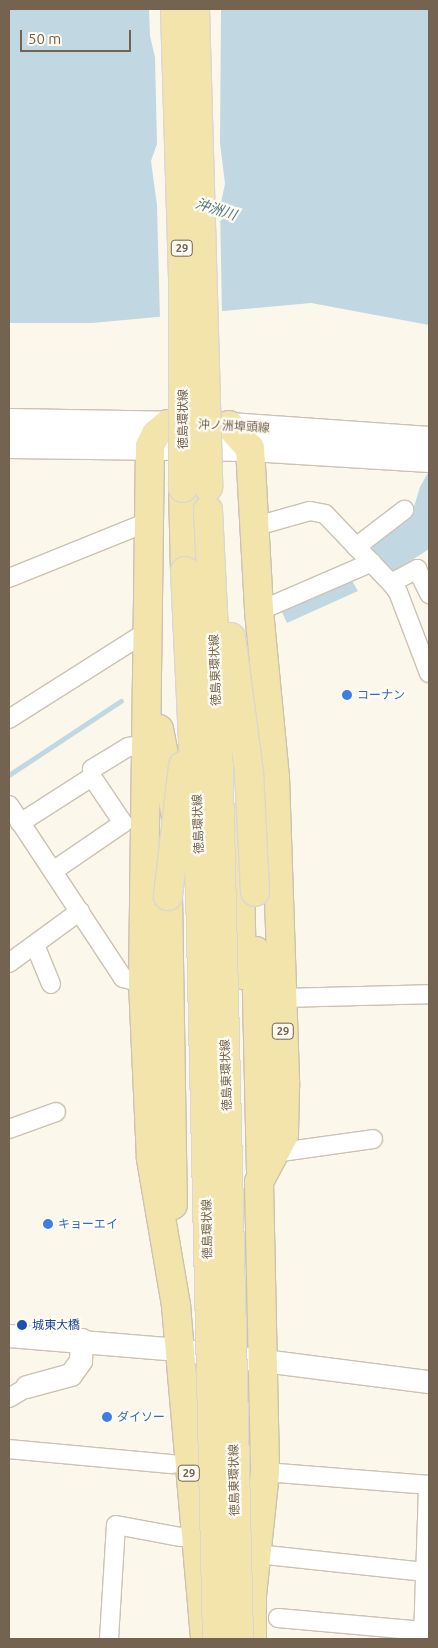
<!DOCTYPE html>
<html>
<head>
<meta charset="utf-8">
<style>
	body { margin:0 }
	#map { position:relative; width:438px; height:1648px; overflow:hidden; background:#fbf8eb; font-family:Ubuntu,"Noto Sans JP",sans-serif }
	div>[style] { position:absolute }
	.water>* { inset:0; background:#c1d8e3 }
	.pier>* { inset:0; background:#fbf8eb }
	.stream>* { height:4.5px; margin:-2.25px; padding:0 2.25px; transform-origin:2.25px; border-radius:2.25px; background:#c1d8e3 }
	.roads { filter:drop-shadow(1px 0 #ccc2b2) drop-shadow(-1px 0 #ccc2b2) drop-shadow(0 1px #ccc2b2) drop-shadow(0 -1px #ccc2b2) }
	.minor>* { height:18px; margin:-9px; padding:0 9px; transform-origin:9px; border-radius:9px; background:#fff }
	.tertiary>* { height:22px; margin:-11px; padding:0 11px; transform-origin:11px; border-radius:11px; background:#fff }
	.secondary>* { height:25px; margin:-12.5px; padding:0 12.5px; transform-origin:12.5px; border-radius:12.5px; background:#fff }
	.primary>* { height:28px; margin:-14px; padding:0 14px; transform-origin:14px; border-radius:14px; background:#f2e4ab }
	.bridges { filter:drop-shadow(1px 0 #dbd6d2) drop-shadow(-1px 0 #dbd6d2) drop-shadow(0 1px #dbd6d2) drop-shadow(0 -1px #dbd6d2) }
	.primary-bridge>* { height:28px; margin:-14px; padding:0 14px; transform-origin:14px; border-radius:14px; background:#f2e4ab }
	.dots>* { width:14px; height:14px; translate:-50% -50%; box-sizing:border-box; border:2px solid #fefbf2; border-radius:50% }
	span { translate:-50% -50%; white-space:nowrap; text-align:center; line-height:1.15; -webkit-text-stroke:4.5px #fefbf2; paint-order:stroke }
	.shield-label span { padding:1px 4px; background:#fefbf2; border:1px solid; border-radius:4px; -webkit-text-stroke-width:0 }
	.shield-label { font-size:11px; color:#746350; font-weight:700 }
	.street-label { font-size:12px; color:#746350 }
	.shop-label { font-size:12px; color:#366cbe }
	.left { translate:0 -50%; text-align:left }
	.transit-label { font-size:12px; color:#164399 }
	.water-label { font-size:14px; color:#4f778b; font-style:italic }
	.frame { position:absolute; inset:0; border:10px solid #746350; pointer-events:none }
	.scale { position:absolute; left:20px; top:30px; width:111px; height:22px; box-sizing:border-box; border:2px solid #746350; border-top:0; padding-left:6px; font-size:15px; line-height:18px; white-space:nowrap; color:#746350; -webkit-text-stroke:4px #fefbf2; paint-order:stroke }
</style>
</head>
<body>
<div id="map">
	<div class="water">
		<i style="clip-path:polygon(9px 9px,429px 9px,429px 325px,311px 303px,92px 323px,9px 323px)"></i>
		<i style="clip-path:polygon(429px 471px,429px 549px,392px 573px,372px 550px,376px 538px,412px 513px,420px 487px)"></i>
		<i style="clip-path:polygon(351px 579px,358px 591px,287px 623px,281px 610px)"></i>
	</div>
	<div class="pier">
		<i style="clip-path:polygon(149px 9px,221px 9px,220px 143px,225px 184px,220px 207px,222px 313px,160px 319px,157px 205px,151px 161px,157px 144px,155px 57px,150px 36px)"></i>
	</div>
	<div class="stream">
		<i style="left:9px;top:775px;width:134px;rotate:-33.5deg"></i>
	</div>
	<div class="roads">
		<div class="minor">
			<i style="left:253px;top:527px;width:59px;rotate:-15.7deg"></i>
			<i style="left:310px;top:511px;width:15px;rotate:11deg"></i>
			<i style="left:325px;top:514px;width:95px;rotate:46.3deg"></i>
			<i style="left:391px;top:583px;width:30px;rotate:-28deg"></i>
			<i style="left:417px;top:569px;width:28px;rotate:64deg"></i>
			<i style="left:356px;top:547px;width:61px;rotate:-37.6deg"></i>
			<i style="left:9px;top:578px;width:152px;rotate:-22deg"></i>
			<i style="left:391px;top:583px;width:11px;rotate:52deg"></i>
			<i style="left:398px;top:592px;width:87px;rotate:69.1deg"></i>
			<i style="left:259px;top:611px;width:123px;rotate:-23.4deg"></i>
			<i style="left:9px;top:719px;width:166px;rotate:-32.4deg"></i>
			<i style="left:9px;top:805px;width:207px;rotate:56.6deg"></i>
			<i style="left:123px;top:978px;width:21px;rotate:14deg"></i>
			<i style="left:20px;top:823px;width:85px;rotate:-32.6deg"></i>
			<i style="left:53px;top:871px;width:85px;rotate:-34.4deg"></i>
			<i style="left:123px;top:823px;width:55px;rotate:-124deg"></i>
			<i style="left:92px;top:777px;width:8px;rotate:-90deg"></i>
			<i style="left:92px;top:769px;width:42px;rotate:-31.4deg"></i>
			<i style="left:128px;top:747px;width:19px;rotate:-9deg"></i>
			<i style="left:35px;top:945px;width:42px;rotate:67.7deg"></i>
			<i style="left:9px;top:963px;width:88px;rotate:-36.2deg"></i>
			<i style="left:281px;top:998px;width:148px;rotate:-1.5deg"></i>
			<i style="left:9px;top:1129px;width:50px;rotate:-19.9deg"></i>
			<i style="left:274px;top:1153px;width:100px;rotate:-8deg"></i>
			<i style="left:9px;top:1398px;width:21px;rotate:-31deg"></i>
			<i style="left:9px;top:1449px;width:164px;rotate:5.3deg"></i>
			<i style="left:265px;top:1472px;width:165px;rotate:4.5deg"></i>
			<i style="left:257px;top:1554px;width:169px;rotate:6.1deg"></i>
			<i style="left:278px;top:1618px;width:146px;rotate:5.1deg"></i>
			<i style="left:109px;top:1639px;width:114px;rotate:-86.5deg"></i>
			<i style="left:116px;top:1525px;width:66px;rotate:10.5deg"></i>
			<i style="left:181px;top:1537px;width:13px;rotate:-9deg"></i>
			<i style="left:423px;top:1639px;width:154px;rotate:-88.1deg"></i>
		</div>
		<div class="tertiary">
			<i style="left:9px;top:1336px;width:170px;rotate:4.7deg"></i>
			<i style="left:178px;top:1350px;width:253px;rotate:7.3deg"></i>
			<i style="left:27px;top:1387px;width:46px;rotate:-15.3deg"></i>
			<i style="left:71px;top:1375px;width:17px;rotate:-54deg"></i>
			<i style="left:81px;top:1361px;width:21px;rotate:-87deg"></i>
		</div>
		<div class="secondary">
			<i style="left:9px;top:421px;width:220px;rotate:1deg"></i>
			<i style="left:229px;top:425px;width:200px;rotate:4deg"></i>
			<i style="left:9px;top:445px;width:241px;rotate:0.7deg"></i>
			<i style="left:250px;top:448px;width:179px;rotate:3.5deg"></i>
		</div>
		<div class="primary">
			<i style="left:168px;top:424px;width:16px;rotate:140deg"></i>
			<i style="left:156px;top:434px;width:13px;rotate:117deg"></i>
			<i style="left:150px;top:446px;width:537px;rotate:90.75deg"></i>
			<i style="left:143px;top:983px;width:176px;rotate:87.4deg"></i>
			<i style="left:151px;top:1159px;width:149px;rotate:80.3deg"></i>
			<i style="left:176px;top:1306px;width:334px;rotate:85deg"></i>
			<i style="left:229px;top:425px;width:31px;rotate:48deg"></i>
			<i style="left:250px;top:448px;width:163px;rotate:86.8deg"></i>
			<i style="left:259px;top:611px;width:167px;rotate:84.5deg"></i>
			<i style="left:275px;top:777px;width:309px;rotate:88.1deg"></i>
			<i style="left:285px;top:1086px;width:49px;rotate:91.2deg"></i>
			<i style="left:284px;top:1135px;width:53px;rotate:118deg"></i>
			<i style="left:259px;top:1182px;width:290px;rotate:88.8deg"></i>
			<i style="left:265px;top:1472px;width:124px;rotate:96deg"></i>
			<i style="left:252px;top:1595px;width:44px;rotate:90deg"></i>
			<i style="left:183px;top:488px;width:83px;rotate:88.6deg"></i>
			<i style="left:159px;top:729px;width:85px;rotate:79.1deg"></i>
			<i style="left:239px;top:821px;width:154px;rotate:88.9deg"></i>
			<i style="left:168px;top:896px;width:309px;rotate:89.1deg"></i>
			<i style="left:256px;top:951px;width:223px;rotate:88.7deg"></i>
		</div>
	</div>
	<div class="bridges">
		<div class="primary-bridge">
			<i style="left:175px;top:9px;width:275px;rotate:88.3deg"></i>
			<i style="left:183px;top:284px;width:204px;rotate:90deg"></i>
			<i style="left:195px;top:9px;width:478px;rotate:88.4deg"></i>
			<i style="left:208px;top:510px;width:187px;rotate:87.2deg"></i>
			<i style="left:217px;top:697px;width:942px;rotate:88.66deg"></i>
			<i style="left:185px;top:571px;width:319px;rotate:87.3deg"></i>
			<i style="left:200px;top:890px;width:749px;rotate:88.7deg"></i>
			<i style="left:231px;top:637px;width:136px;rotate:82.4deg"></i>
			<i style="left:249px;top:772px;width:120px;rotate:87.1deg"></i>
			<i style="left:168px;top:896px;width:131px;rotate:-83.4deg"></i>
		</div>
	</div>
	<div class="dots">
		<i style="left:347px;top:695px;background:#3f7fe0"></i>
		<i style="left:48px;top:1224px;background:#3f7fe0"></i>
		<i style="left:22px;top:1325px;background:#1a4fb4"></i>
		<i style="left:107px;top:1417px;background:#3f7fe0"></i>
	</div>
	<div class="shield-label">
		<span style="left:182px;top:248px">29</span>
		<span style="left:283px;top:1031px">29</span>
		<span style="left:189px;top:1473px">29</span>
	</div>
	<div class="street-label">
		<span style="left:183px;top:419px;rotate:-90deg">徳島環状線</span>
		<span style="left:234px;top:426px;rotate:3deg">沖ノ洲埠頭線</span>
		<span style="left:215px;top:670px;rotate:-92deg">徳島東環状線</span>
		<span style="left:198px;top:824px;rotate:-92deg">徳島環状線</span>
		<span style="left:226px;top:1075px;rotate:-92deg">徳島東環状線</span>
		<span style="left:207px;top:1229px;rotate:-91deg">徳島環状線</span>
		<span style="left:234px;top:1480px;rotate:-91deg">徳島東環状線</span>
	</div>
	<div class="shop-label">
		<span class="left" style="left:357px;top:695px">コーナン</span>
		<span class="left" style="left:58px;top:1224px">キョーエイ</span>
		<span class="left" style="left:117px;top:1417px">ダイソー</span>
	</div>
	<div class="transit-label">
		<span class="left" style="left:32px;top:1325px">城東大橋</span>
	</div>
	<div class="water-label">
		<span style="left:216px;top:209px;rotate:18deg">沖洲川</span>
	</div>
	<div class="frame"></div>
	<div class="scale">50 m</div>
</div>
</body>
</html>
